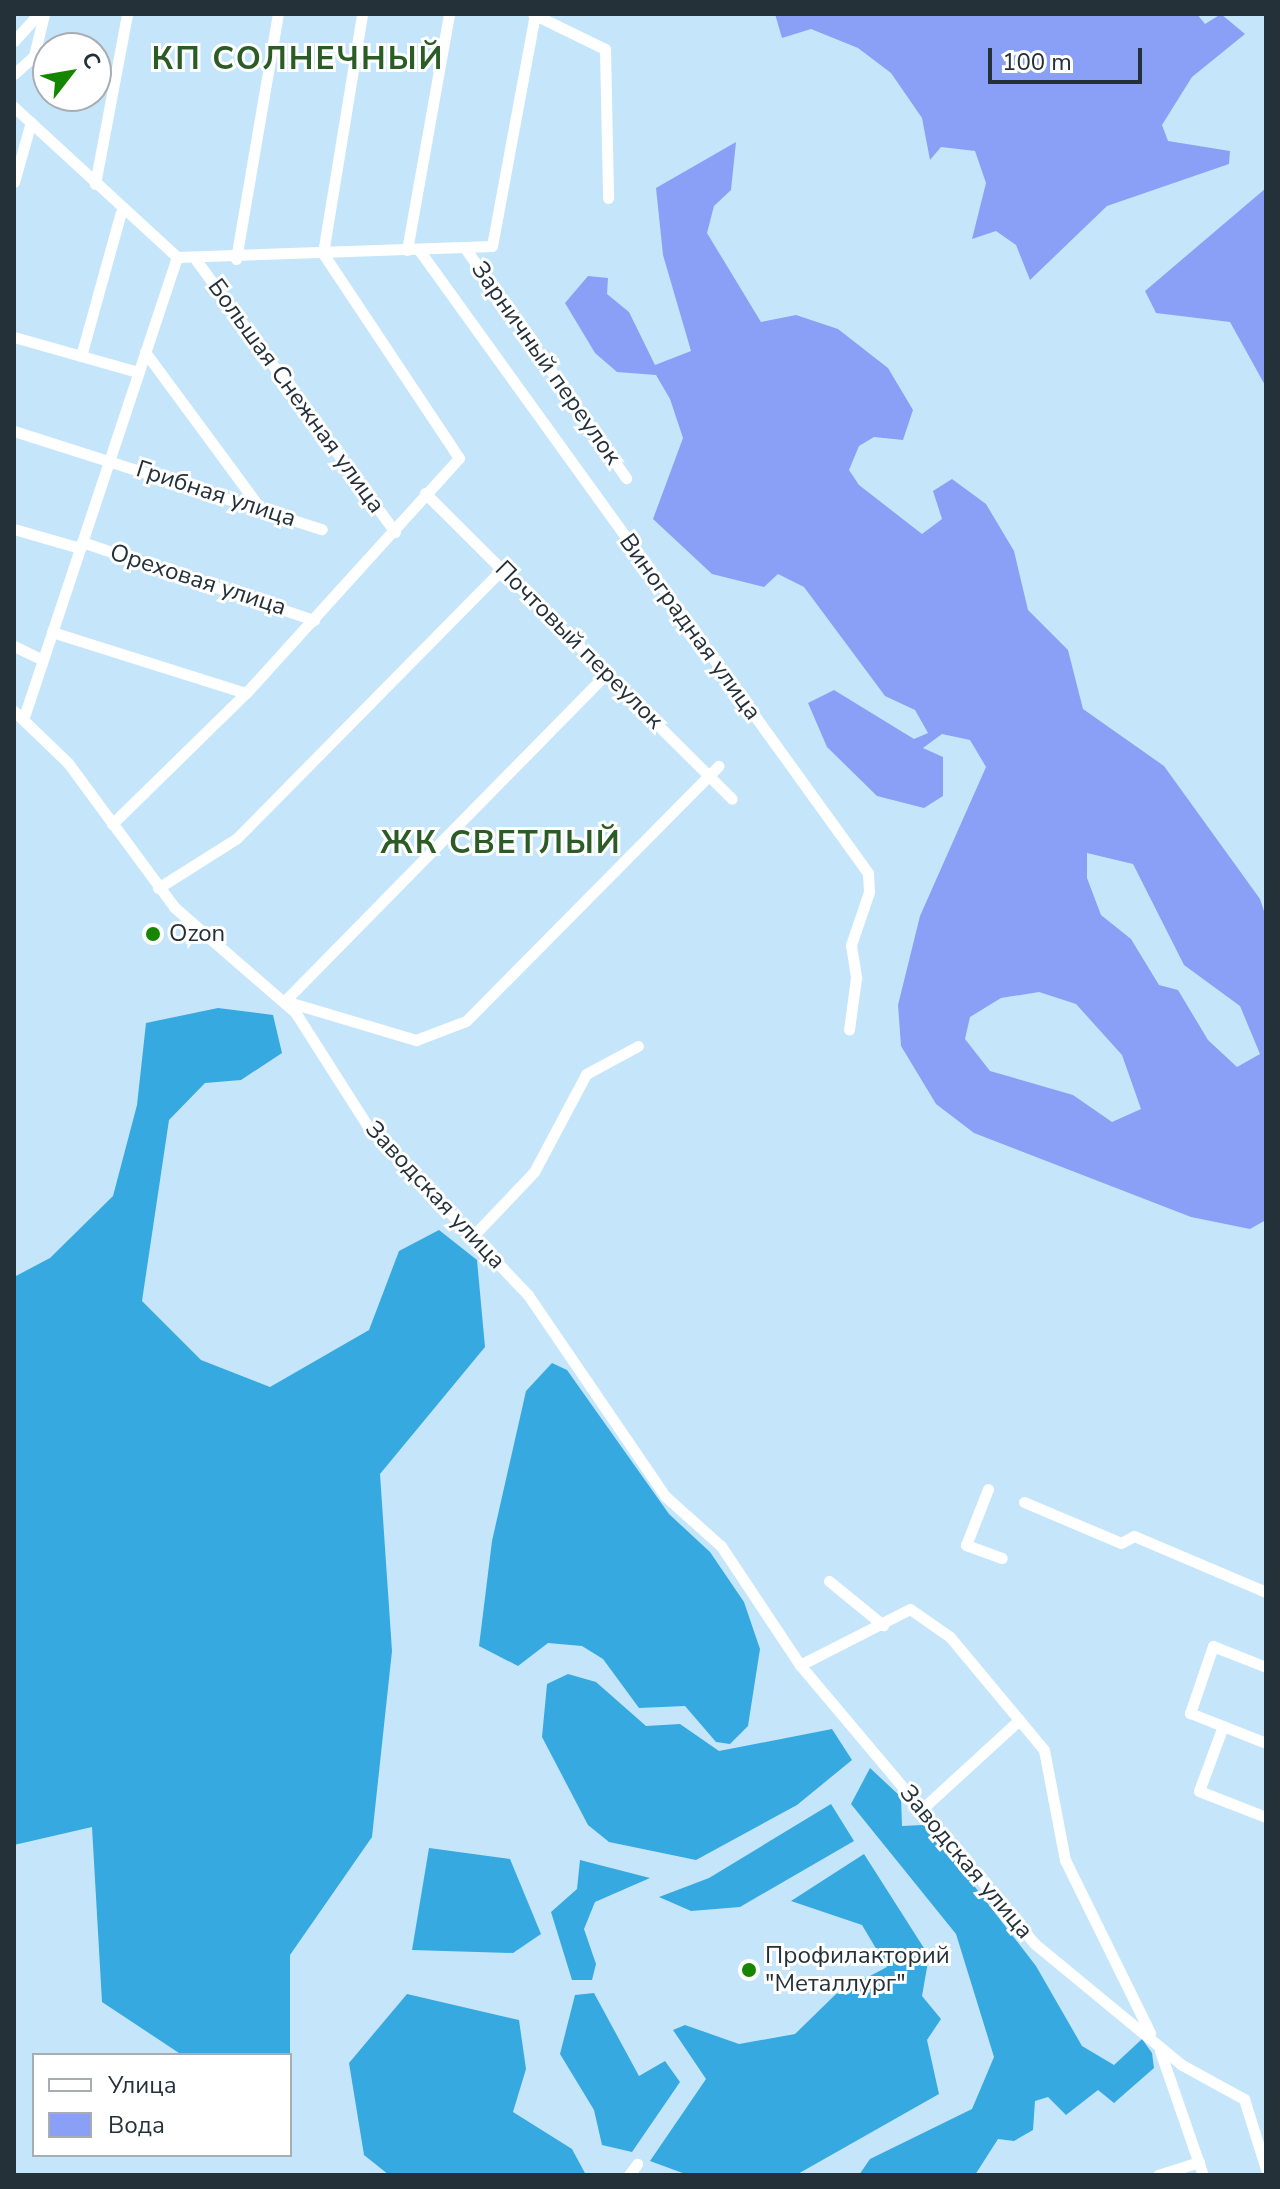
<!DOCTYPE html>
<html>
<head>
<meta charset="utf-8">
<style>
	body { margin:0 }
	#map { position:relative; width:1280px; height:2189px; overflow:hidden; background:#c5e6fa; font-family:"Nunito Sans",sans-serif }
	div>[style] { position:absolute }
	.forest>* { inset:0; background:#36a9e1 }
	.water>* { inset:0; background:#8aa0f7 }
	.minor>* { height:11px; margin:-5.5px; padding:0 5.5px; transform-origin:5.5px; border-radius:5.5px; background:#fff }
	.dots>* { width:22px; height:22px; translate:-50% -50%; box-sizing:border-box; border:4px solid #fff; border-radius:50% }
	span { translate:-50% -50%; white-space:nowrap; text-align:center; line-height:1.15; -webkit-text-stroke:6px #fff; paint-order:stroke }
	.street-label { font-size:24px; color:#243139 }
	.poi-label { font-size:24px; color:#243139 }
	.left { translate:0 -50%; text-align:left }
	.district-label { font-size:32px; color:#2b5c25; font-weight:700; letter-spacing:2px }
	.frame { position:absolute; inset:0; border:16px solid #243139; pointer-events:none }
	.legend { position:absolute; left:32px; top:2053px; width:260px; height:104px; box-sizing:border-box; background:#fff; border:2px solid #a7adb0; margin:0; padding:10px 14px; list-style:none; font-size:24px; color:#243139 }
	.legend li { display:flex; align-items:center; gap:16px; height:40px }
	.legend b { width:40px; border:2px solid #a7adb0 }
	.north { position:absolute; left:32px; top:32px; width:80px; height:80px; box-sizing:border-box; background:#fff; border:2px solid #a7adb0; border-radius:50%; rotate:59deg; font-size:22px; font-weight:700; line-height:32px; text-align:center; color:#243139 }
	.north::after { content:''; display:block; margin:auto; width:28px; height:36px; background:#168600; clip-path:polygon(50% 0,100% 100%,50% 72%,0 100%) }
	.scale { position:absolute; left:988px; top:48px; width:154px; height:36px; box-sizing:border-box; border:4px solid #243139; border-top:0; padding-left:10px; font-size:24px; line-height:28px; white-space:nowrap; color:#243139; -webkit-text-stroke:6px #fff; paint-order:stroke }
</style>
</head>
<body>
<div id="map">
	<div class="forest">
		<i style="clip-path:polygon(218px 1008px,273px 1015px,282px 1053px,241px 1080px,205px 1083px,169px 1120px,142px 1301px,201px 1360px,270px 1387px,369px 1330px,399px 1251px,439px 1230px,477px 1260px,485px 1347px,380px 1474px,392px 1651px,372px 1837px,290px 1955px,290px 2055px,182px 2055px,102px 2002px,92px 1827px,14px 1845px,14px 1277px,50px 1258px,113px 1196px,137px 1105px,146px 1023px)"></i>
		<i style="clip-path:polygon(552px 1363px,567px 1370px,669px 1514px,710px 1552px,744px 1602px,760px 1649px,748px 1726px,730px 1744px,716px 1742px,685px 1706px,639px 1708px,603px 1659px,582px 1646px,548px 1643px,518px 1666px,479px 1646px,492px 1541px,526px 1391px)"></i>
		<i style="clip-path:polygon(568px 1674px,596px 1682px,646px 1726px,680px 1724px,719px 1751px,832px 1729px,852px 1760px,797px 1805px,696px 1860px,609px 1842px,588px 1825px,542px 1737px,547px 1684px)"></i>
		<i style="clip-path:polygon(870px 1768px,901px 1797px,902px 1826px,923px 1825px,935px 1835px,1036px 1966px,1082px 2046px,1114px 2065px,1142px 2039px,1152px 2053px,1154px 2068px,1114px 2103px,1098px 2090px,1066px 2115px,1048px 2097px,1035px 2101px,1033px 2130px,1014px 2141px,998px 2139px,975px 2175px,859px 2175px,870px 2159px,972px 2109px,994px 2057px,956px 1934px,851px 1804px)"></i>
		<i style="clip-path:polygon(831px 1804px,854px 1841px,740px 1907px,691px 1911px,659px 1897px,709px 1878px)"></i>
		<i style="clip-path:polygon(429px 1848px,510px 1859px,541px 1934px,513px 1953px,412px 1950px)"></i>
		<i style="clip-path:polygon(864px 1854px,929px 1956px,922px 1996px,941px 2019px,927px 2040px,939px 2094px,796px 2175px,688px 2175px,650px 2161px,706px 2079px,673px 2030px,685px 2025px,739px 2044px,795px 2034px,836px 1994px,887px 1967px,862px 1925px,791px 1901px)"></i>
		<i style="clip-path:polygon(580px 1860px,650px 1878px,595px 1902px,584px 1929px,596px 1964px,592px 1980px,572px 1980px,551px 1912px,577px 1889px)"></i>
		<i style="clip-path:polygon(594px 1993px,639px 2076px,665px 2061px,680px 2082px,632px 2152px,602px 2145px,594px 2110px,560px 2054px,575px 1995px)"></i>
		<i style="clip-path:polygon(407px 1994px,519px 2020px,526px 2069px,513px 2112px,572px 2149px,586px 2175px,389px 2175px,364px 2155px,349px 2063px)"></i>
	</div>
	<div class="water">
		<i style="clip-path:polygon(775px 14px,1197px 14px,1205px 24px,1221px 14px,1245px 34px,1192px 77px,1162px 125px,1168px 141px,1230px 151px,1229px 164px,1107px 206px,1030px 280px,1016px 245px,996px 231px,972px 239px,986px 183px,975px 151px,941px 147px,930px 160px,922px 118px,891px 73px,858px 48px,811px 29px,782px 38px)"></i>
		<i style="clip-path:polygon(evenodd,736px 142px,731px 190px,714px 206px,707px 233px,761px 322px,796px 315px,838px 329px,888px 368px,913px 410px,903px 440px,874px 437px,859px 446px,849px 470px,859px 485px,922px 534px,942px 519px,933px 491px,952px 479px,986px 504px,1014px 551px,1028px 610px,1068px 650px,1083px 709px,1164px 766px,1260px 899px,1266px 917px,1266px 1220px,1250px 1229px,1191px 1217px,974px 1133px,936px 1104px,901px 1046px,898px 1005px,920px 916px,986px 767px,970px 740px,942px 734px,923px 748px,943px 757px,943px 796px,924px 808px,877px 796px,827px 747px,808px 703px,834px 690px,914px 739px,928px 733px,915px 710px,885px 696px,804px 587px,778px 574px,764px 587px,712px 574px,653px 519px,683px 438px,670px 399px,656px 375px,617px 372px,595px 353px,565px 303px,588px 276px,608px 278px,607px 294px,629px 312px,655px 365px,691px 351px,663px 255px,656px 188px,736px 142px,1087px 853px,1133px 864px,1184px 965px,1240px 1006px,1260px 1054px,1237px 1067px,1208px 1040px,1178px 990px,1159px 985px,1131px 939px,1101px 915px,1087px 878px,1087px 853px,736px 142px,1039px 992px,1076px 1004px,1122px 1055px,1141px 1109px,1112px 1122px,1073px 1095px,990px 1071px,965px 1039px,970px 1017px,1001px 998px,1039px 992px)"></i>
		<i style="clip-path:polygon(1266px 188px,1266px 387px,1230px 322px,1156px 313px,1145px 291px)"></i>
	</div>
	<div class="minor">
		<i style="left:533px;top:14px;width:80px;rotate:25.9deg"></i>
		<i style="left:605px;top:49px;width:149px;rotate:88.8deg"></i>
		<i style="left:14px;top:41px;width:36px;rotate:-48deg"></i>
		<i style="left:14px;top:74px;width:27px;rotate:-42deg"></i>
		<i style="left:34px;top:56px;width:43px;rotate:-76.6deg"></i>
		<i style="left:14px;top:107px;width:222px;rotate:42.6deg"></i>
		<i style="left:177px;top:257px;width:315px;rotate:-2deg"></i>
		<i style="left:492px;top:246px;width:235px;rotate:-79.5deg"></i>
		<i style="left:14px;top:182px;width:62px;rotate:-74.2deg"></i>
		<i style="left:95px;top:184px;width:173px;rotate:-79.3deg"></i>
		<i style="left:465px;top:248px;width:281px;rotate:55deg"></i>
		<i style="left:407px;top:250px;width:240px;rotate:-79.9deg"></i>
		<i style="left:419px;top:250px;width:768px;rotate:54.22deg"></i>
		<i style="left:868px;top:873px;width:19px;rotate:87deg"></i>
		<i style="left:869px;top:892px;width:56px;rotate:108.8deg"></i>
		<i style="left:851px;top:945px;width:33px;rotate:81deg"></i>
		<i style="left:856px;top:978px;width:52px;rotate:97.7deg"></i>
		<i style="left:236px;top:259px;width:249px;rotate:-80.3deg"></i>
		<i style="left:196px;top:260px;width:337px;rotate:53.8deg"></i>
		<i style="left:14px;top:337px;width:129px;rotate:15.8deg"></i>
		<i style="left:145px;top:352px;width:190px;rotate:53.6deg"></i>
		<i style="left:81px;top:356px;width:149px;rotate:-74.5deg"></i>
		<i style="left:14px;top:431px;width:323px;rotate:17.7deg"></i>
		<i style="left:425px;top:493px;width:433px;rotate:44.9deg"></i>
		<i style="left:14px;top:529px;width:69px;rotate:16.1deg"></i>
		<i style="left:82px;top:542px;width:245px;rotate:18.6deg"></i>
		<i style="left:52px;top:632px;width:203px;rotate:17.5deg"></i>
		<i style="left:14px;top:646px;width:30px;rotate:26deg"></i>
		<i style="left:607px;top:673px;width:460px;rotate:134.5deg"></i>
		<i style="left:285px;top:1001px;width:137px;rotate:16.6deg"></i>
		<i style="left:416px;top:1040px;width:53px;rotate:-20.8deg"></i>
		<i style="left:466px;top:1021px;width:359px;rotate:-45.3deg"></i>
		<i style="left:14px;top:711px;width:75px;rotate:43.9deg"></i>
		<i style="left:68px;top:763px;width:179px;rotate:53.6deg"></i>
		<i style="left:174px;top:907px;width:160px;rotate:41deg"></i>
		<i style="left:295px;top:1012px;width:138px;rotate:57.5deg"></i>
		<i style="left:369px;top:1128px;width:231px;rotate:46.4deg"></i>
		<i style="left:528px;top:1295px;width:243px;rotate:55.7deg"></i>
		<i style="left:665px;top:1496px;width:75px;rotate:41.8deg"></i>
		<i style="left:721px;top:1546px;width:143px;rotate:56.4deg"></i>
		<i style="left:800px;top:1665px;width:365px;rotate:49.9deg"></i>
		<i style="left:1035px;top:1944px;width:190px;rotate:39.5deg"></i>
		<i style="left:1182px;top:2065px;width:71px;rotate:28.7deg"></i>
		<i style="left:1244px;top:2099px;width:73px;rotate:72.6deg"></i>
		<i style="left:24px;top:717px;width:485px;rotate:-71.6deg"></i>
		<i style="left:112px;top:824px;width:187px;rotate:-44.4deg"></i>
		<i style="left:246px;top:693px;width:317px;rotate:-47.8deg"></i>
		<i style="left:459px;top:458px;width:246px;rotate:-123.6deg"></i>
		<i style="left:323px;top:253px;width:242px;rotate:-80.7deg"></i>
		<i style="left:158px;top:888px;width:93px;rotate:-32.3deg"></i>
		<i style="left:237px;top:838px;width:379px;rotate:-45.4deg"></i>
		<i style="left:473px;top:1236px;width:88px;rotate:-46.4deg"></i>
		<i style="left:534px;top:1172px;width:111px;rotate:-62deg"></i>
		<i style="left:586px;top:1074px;width:59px;rotate:-28.3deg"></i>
		<i style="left:988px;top:1489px;width:60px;rotate:111.4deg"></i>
		<i style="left:966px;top:1545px;width:38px;rotate:20deg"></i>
		<i style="left:1024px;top:1502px;width:105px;rotate:22.9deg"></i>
		<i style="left:1121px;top:1543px;width:15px;rotate:-28deg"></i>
		<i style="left:1134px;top:1536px;width:143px;rotate:23deg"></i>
		<i style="left:829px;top:1581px;width:70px;rotate:39.2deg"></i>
		<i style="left:800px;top:1665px;width:123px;rotate:-27deg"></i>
		<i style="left:910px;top:1609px;width:49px;rotate:35deg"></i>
		<i style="left:950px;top:1637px;width:147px;rotate:50.2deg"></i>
		<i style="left:1044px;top:1750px;width:112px;rotate:79.2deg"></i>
		<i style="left:1065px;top:1860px;width:193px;rotate:63.8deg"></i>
		<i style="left:1266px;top:1667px;width:57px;rotate:-158.4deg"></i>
		<i style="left:1213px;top:1646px;width:71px;rotate:108.9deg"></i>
		<i style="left:1190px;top:1713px;width:82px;rotate:21.5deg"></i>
		<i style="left:1223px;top:1726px;width:69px;rotate:110.3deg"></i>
		<i style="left:1199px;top:1791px;width:72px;rotate:21.2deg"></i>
		<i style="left:922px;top:1809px;width:132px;rotate:-42.5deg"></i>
		<i style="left:1160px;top:2051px;width:131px;rotate:70.9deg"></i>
		<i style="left:629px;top:2175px;width:14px;rotate:-54deg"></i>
		<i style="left:1158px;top:2175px;width:43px;rotate:-17.6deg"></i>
	</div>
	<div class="dots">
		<i style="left:153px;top:934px;background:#168600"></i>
		<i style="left:749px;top:1970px;background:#168600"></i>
	</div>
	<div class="street-label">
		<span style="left:546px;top:363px;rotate:55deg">Зарничный переулок</span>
		<span style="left:296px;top:396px;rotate:54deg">Большая Снежная улица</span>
		<span style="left:216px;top:494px;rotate:18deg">Грибная улица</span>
		<span style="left:198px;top:580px;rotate:18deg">Ореховая улица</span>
		<span style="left:690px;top:627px;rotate:54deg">Виноградная улица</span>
		<span style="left:579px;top:645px;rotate:45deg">Почтовый переулок</span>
		<span style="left:435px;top:1195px;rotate:47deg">Заводская улица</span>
		<span style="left:966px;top:1862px;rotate:50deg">Заводская улица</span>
	</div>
	<div class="poi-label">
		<span class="left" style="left:169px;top:934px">Ozon</span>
		<span class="left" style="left:765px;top:1970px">Профилакторий<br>"Металлург"</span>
	</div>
	<div class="district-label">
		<span style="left:298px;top:59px">КП СОЛНЕЧНЫЙ</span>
		<span style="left:501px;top:843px">ЖК СВЕТЛЫЙ</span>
	</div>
	<div class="frame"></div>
	<ul class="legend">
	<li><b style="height:10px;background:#fff"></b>Улица</li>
	<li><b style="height:22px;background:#8aa0f7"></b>Вода</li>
	</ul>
	<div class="north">С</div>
	<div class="scale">100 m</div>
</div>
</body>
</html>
